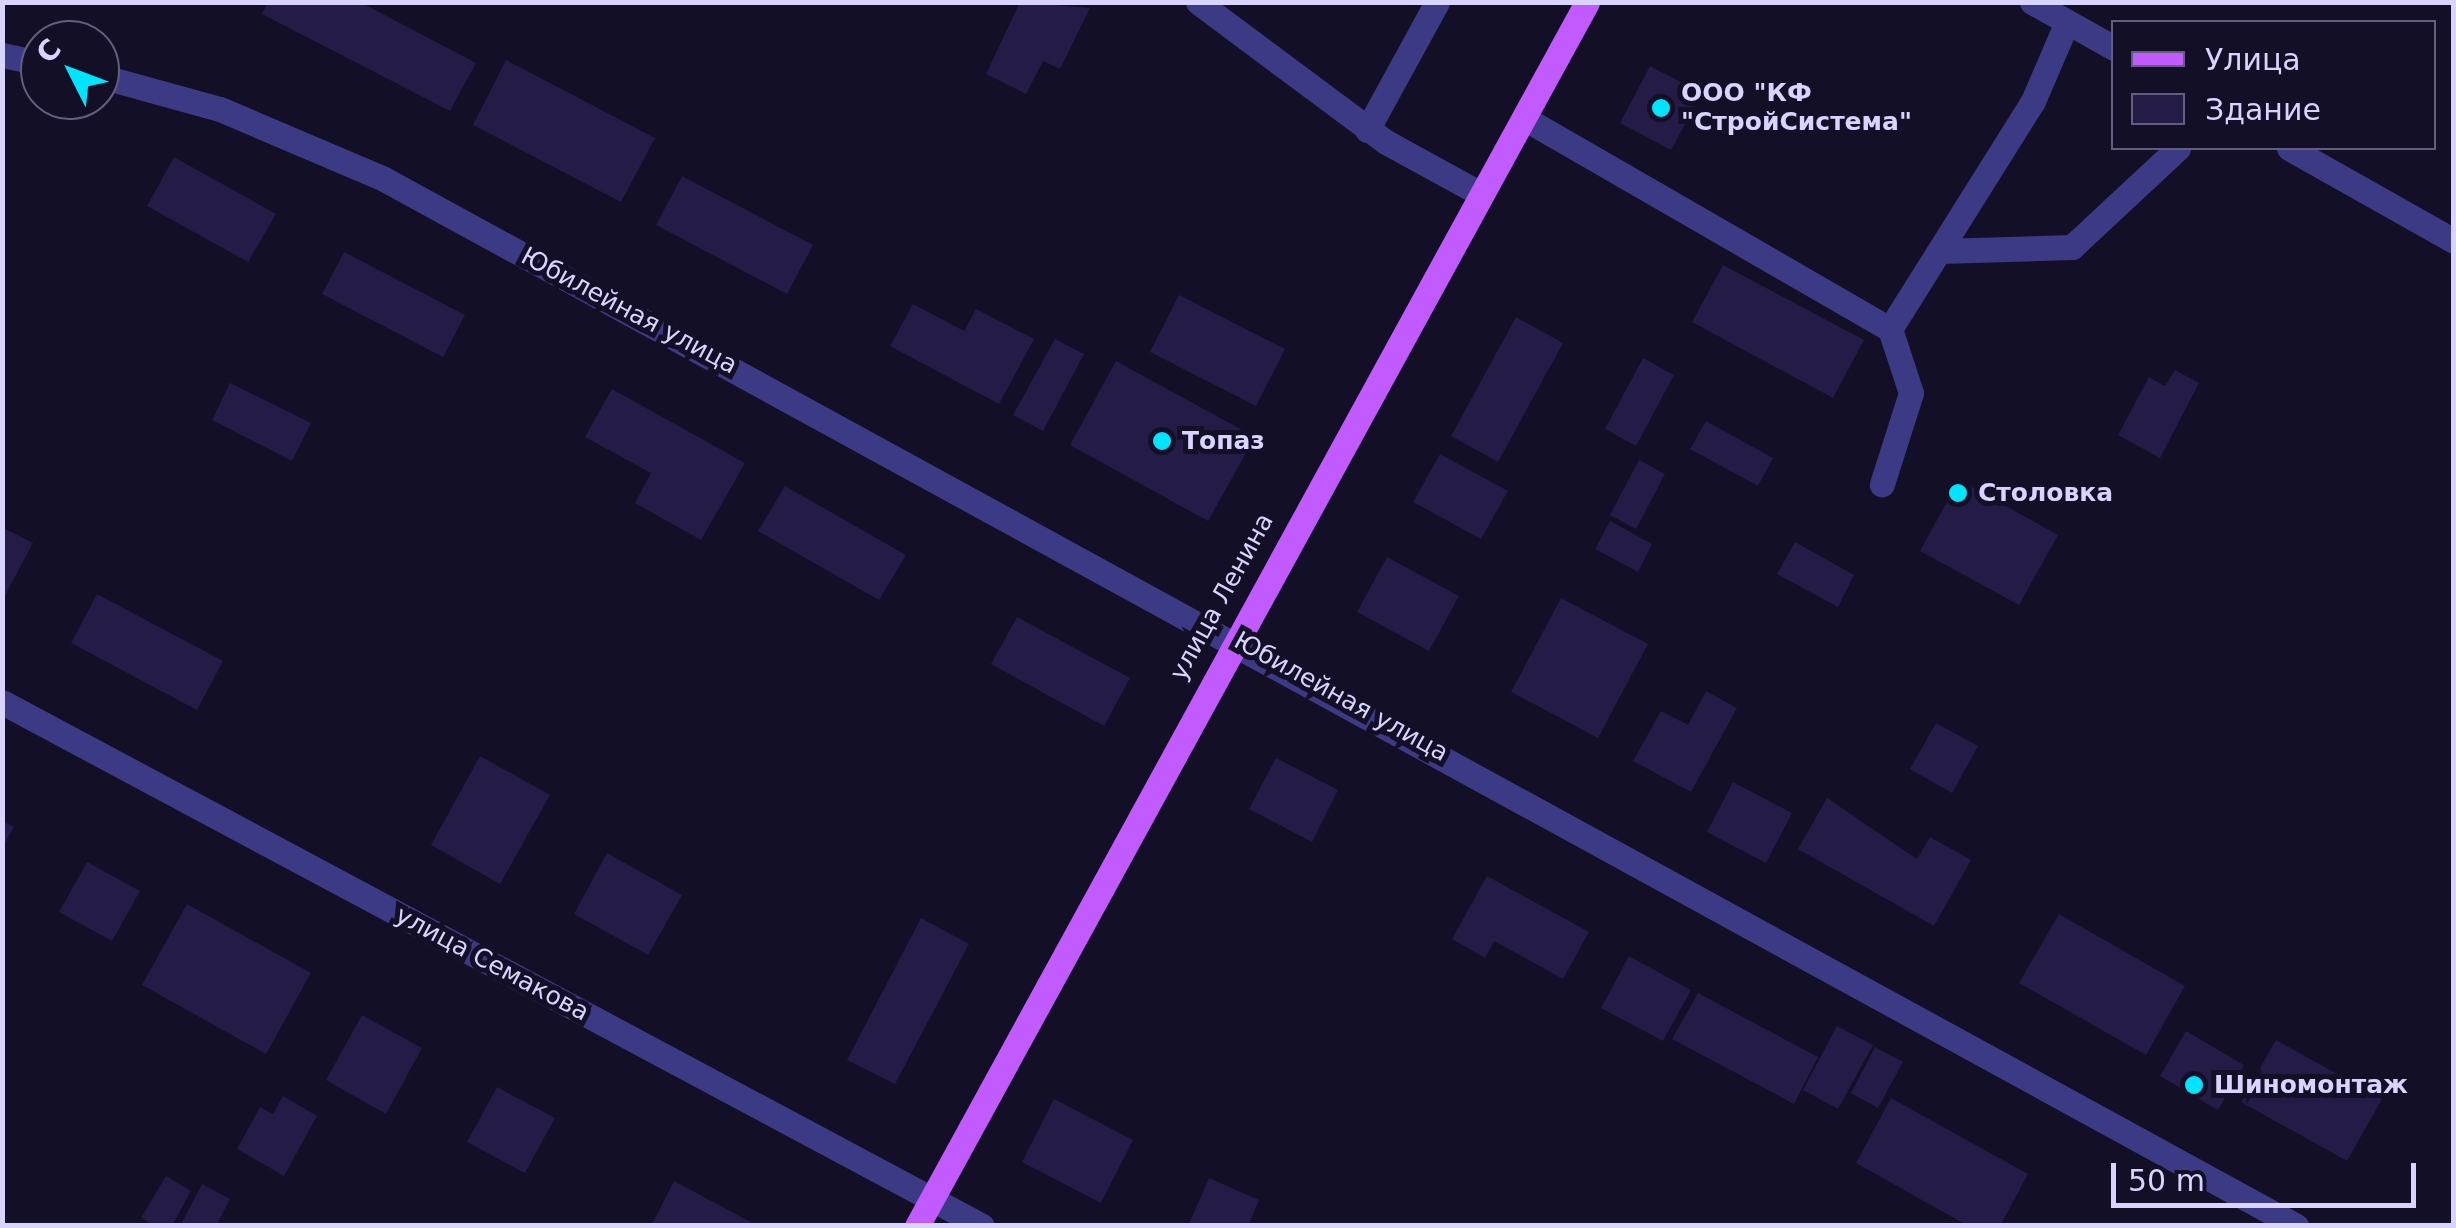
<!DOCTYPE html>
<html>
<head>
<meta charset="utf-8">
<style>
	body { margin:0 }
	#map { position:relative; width:2456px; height:1228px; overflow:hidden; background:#130f26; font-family:"DejaVu Sans",sans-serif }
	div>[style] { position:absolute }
	.building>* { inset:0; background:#241b47 }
	.minor>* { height:25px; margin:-12.5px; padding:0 12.5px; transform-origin:12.5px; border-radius:12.5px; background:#3d3a85 }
	.major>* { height:25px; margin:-12.5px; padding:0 12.5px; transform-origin:12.5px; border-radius:12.5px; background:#c25bff }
	.dots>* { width:28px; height:28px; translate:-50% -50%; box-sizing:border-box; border:5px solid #130f26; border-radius:50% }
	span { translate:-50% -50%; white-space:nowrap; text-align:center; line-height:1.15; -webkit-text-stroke:10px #130f26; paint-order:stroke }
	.poi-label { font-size:25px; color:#d9d4ff; font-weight:700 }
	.left { translate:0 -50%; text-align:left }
	.street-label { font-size:25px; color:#d9d4ff }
	.frame { position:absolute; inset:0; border:5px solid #d9d4ff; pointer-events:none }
	.legend { position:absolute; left:2111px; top:20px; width:325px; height:130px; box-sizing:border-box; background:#130f26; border:2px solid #625e7d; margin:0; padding:12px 18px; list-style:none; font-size:30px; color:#d9d4ff }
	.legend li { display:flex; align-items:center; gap:20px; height:50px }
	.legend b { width:50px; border:2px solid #625e7d }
	.north { position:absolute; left:20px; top:20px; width:100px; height:100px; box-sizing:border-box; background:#130f26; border:2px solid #625e7d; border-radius:50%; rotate:312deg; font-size:28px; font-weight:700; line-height:40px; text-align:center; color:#d9d4ff }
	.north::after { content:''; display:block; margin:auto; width:35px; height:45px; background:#00e5ff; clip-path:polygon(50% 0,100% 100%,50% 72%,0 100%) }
	.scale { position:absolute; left:2111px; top:1163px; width:305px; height:45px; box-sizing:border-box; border:5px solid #d9d4ff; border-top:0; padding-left:12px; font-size:30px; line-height:35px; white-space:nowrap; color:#d9d4ff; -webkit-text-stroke:8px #130f26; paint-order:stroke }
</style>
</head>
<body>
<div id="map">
	<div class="building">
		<i style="clip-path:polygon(268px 2px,360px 2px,476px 63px,450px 111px,262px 14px)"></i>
		<i style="clip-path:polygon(1020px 2px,1090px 8px,1060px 69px,1043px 61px,1026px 94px,986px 74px)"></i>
		<i style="clip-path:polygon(506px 60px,655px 138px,621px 202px,473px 125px)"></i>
		<i style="clip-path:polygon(1650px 66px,1702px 93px,1671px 150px,1620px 123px)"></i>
		<i style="clip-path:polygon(174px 157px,276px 214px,248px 262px,147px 206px)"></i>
		<i style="clip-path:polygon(682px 176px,813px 245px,787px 294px,656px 225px)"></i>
		<i style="clip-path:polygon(344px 252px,465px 315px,443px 357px,322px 294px)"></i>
		<i style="clip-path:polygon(1723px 265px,1864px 340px,1833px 398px,1692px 322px)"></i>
		<i style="clip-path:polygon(1179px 295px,1285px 349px,1256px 406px,1150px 352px)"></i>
		<i style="clip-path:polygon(913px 304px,964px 331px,976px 309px,1034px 339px,999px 404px,890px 346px)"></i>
		<i style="clip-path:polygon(1516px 317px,1563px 343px,1498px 462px,1451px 436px)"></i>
		<i style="clip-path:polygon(1055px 339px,1084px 354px,1043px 431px,1013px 415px)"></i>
		<i style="clip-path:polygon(1643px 358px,1674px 375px,1636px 446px,1605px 429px)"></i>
		<i style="clip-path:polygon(1116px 361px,1255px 437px,1208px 521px,1070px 445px)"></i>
		<i style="clip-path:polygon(2175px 370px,2199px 383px,2160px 458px,2118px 435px,2149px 377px,2165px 386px)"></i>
		<i style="clip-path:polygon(230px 383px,311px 423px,292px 461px,212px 420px)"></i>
		<i style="clip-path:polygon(612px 389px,745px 463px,701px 540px,635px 503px,651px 473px,585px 437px)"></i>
		<i style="clip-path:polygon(1706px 421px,1773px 458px,1758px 486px,1690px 449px)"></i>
		<i style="clip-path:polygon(1440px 454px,1508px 491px,1481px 539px,1413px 502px)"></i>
		<i style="clip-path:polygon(1639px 460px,1665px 474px,1636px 529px,1610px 515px)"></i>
		<i style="clip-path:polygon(1959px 480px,2058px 535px,2019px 605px,1920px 551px)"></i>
		<i style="clip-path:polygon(785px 486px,906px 555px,879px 600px,758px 531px)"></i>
		<i style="clip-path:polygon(1610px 521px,1652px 544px,1638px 572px,1595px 549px)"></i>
		<i style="clip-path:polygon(2px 527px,33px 543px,2px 601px)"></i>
		<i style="clip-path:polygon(1795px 542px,1854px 575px,1838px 607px,1777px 574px)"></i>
		<i style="clip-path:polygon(1387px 557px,1459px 596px,1429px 651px,1357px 612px)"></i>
		<i style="clip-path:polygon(97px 594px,223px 661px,197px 710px,71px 643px)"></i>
		<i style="clip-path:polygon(1561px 598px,1648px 644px,1598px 738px,1511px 692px)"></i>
		<i style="clip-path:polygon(1017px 617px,1130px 678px,1104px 726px,991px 664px)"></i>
		<i style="clip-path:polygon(1706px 691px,1737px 708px,1691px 792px,1633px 761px,1661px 711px,1688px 725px)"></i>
		<i style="clip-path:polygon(1936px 723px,1978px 746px,1952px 793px,1910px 769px)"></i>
		<i style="clip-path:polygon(480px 756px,550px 795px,500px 884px,431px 845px)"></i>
		<i style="clip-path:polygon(1276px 758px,1338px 790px,1312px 842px,1249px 809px)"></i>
		<i style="clip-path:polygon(1733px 782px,1792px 813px,1766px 863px,1707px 832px)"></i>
		<i style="clip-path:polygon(1827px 798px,1917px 859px,1930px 837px,1971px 860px,1934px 926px,1798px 849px)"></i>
		<i style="clip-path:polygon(2px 821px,14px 827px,2px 848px)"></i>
		<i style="clip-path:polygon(607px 853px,682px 895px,648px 955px,574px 914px)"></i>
		<i style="clip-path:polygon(87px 862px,140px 891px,112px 941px,59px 912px)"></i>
		<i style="clip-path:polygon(1487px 876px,1589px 932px,1563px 979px,1494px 941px,1485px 958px,1452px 939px)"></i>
		<i style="clip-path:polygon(187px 904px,311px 973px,266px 1054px,142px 985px)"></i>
		<i style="clip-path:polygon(2059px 914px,2185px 986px,2146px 1055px,2019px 983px)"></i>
		<i style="clip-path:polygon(921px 918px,969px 944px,895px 1084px,847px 1060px)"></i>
		<i style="clip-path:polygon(1629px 956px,1691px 990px,1663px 1041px,1601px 1008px)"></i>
		<i style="clip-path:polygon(1698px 993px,1818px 1057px,1794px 1104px,1672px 1039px)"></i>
		<i style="clip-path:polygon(362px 1015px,422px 1048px,386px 1114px,326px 1080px)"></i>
		<i style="clip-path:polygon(1837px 1026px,1873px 1045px,1838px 1109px,1803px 1090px)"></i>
		<i style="clip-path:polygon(2186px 1031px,2244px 1065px,2218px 1110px,2160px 1076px)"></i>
		<i style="clip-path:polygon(2276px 1040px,2382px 1099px,2347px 1161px,2241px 1102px)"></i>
		<i style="clip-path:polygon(1875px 1047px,1903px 1062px,1878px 1108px,1851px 1093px)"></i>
		<i style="clip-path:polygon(497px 1087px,555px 1118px,525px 1173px,467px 1142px)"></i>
		<i style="clip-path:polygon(283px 1096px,317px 1116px,284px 1176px,237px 1149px,260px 1107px,273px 1114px)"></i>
		<i style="clip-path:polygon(1891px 1098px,2028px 1174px,2000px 1226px,1968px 1226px,1856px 1163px)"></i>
		<i style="clip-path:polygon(1054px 1099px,1133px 1140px,1101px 1203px,1022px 1162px)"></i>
		<i style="clip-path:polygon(166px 1176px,191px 1191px,172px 1226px,155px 1226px,141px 1218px)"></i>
		<i style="clip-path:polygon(1209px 1178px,1259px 1200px,1248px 1226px,1188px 1226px)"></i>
		<i style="clip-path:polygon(674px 1181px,758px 1226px,651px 1226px)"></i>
		<i style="clip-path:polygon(202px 1184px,230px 1199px,216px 1226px,180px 1226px)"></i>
	</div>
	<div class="minor">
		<i style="left:1198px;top:2px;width:234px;rotate:36.7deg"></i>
		<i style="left:1386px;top:142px;width:108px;rotate:28.7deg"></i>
		<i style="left:2032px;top:2px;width:94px;rotate:29.3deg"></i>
		<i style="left:2px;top:55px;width:39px;rotate:12deg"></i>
		<i style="left:100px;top:76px;width:124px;rotate:15.4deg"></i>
		<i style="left:220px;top:109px;width:178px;rotate:23.1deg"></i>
		<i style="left:384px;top:179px;width:2180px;rotate:28.7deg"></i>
		<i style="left:1524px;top:118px;width:422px;rotate:30deg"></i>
		<i style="left:1890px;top:329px;width:67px;rotate:71.8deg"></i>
		<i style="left:1911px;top:393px;width:96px;rotate:107.7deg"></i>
		<i style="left:1367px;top:130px;width:146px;rotate:-61.3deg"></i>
		<i style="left:2289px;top:148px;width:189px;rotate:29.4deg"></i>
		<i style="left:1940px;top:251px;width:132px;rotate:-1.7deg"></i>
		<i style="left:2072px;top:247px;width:145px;rotate:-43deg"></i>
		<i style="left:1890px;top:329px;width:269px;rotate:-57.9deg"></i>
		<i style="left:2033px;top:101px;width:86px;rotate:-66.7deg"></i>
		<i style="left:2px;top:702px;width:1111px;rotate:28.13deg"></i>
	</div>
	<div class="major">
		<i style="left:917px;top:1226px;width:1395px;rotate:-61.3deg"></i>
	</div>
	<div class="dots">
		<i style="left:1661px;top:108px;background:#00e5ff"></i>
		<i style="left:1162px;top:441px;background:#00e5ff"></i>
		<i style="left:1958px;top:493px;background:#00e5ff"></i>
		<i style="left:2194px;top:1085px;background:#00e5ff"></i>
	</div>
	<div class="poi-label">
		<span class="left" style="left:1681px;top:108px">ООО "КФ<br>"СтройСистема"</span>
		<span class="left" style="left:1182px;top:441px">Топаз</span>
		<span class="left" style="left:1978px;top:493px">Столовка</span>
		<span class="left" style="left:2214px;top:1085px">Шиномонтаж</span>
	</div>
	<div class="street-label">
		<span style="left:629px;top:311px;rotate:28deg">Юбилейная улица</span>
		<span style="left:1222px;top:597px;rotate:-61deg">улица Ленина</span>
		<span style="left:1341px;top:697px;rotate:29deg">Юбилейная улица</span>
		<span style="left:492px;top:964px;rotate:28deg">улица Семакова</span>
	</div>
	<div class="frame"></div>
	<ul class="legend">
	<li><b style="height:12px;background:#c25bff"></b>Улица</li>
	<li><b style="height:28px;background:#241b47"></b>Здание</li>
	</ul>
	<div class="north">С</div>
	<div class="scale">50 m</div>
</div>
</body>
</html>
